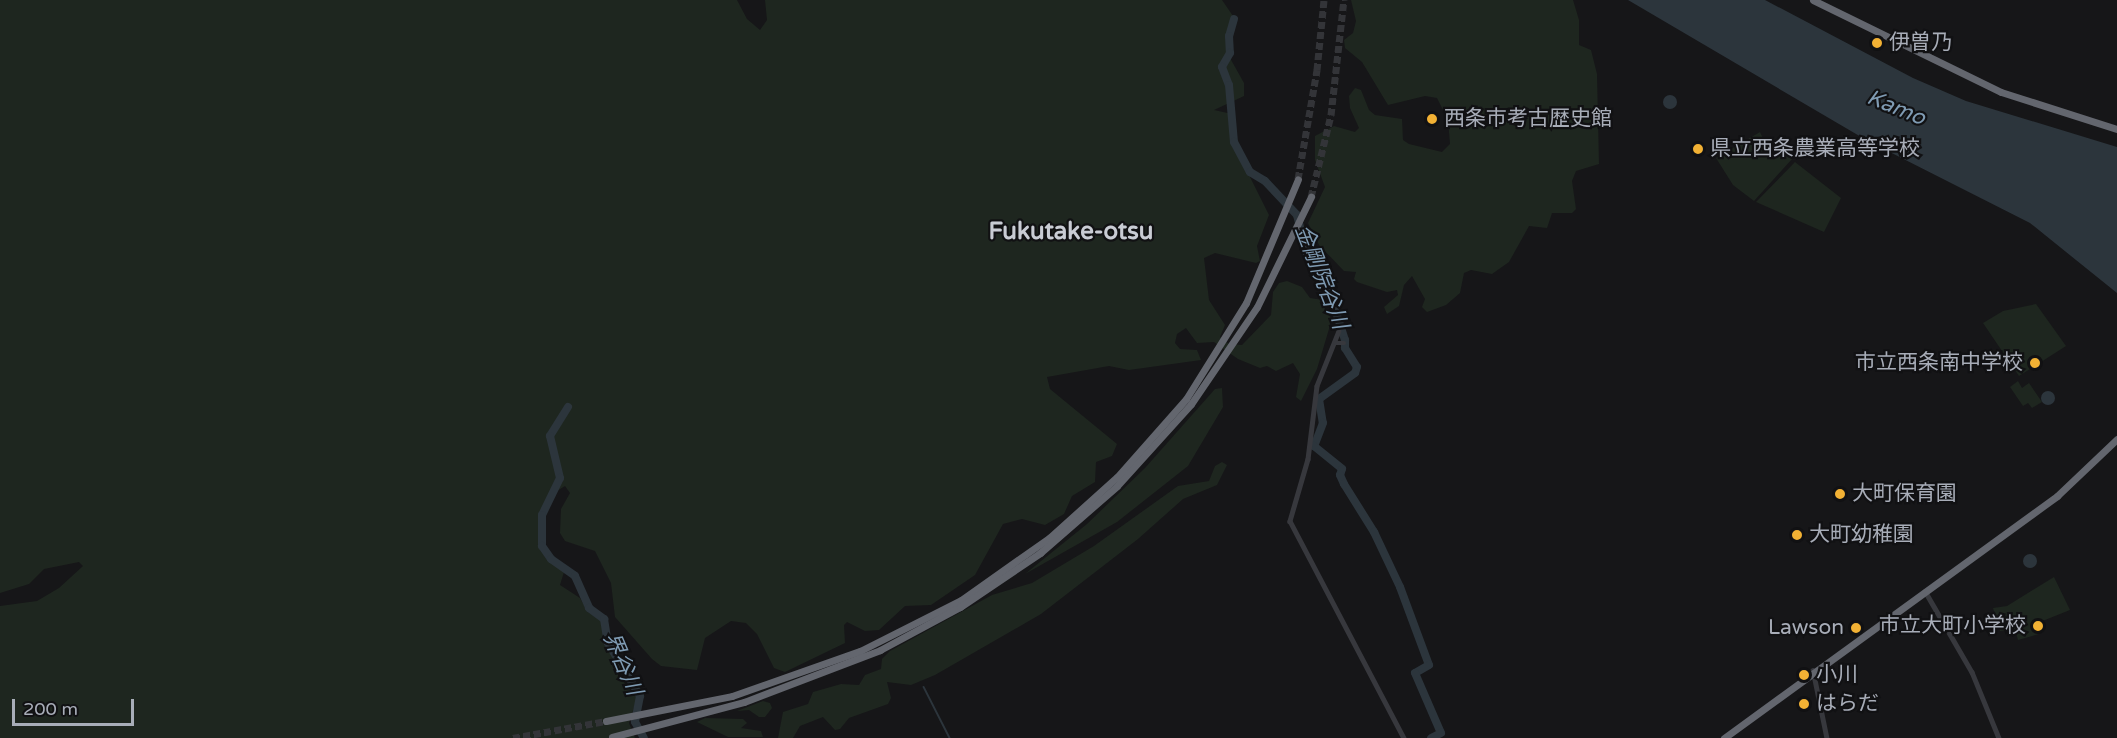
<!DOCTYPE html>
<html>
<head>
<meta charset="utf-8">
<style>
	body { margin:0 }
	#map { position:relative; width:2117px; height:738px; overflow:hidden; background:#161618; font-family:"Varela Round","Noto Sans JP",sans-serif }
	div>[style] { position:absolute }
	.green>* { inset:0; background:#1e261f }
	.water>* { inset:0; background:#2c353c }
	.round { border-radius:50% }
	.stream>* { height:1.5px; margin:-0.75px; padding:0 0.75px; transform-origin:0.75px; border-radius:0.75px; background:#2c353c }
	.river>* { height:8px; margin:-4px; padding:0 4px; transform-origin:4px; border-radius:4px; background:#2c353c }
	.highway-tunnel>* { height:7px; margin-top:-3.5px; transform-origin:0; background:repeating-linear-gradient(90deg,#333438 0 7px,transparent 0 10.5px) }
	.minor>* { height:4.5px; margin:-2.25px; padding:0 2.25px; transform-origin:2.25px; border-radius:2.25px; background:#37383d }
	.highway>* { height:7px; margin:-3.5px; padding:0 3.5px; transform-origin:3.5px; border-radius:3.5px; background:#63666e }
	.dots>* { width:16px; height:16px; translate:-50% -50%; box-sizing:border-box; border:3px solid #111113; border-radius:50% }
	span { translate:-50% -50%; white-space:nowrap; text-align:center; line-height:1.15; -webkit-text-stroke:4.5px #111113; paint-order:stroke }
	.poi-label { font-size:21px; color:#a8adb8 }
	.left { translate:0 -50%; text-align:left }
	.right { translate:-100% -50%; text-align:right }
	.water-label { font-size:22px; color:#7f9bb3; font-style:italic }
	.quarter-label { font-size:24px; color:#c9ccd4; font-weight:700 }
	.scale { position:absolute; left:12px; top:699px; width:122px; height:27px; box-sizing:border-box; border:3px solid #a8adb8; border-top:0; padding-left:8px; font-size:18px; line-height:21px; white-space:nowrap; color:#a8adb8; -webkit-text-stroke:4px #111113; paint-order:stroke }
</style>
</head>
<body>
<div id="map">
	<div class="green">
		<i style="clip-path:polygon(0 0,737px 0,747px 19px,760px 30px,767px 20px,765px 0,1222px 0,1233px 16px,1226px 41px,1230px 58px,1244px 83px,1244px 96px,1214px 110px,1232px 114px,1230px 130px,1235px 147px,1269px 215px,1257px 246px,1260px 261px,1256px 263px,1215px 253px,1204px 258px,1209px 300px,1225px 325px,1220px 337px,1229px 344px,1242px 345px,1271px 315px,1273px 292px,1279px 283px,1287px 281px,1302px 287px,1310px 298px,1323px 300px,1331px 319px,1329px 329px,1317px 369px,1301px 401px,1296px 397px,1300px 374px,1293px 363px,1276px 371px,1267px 366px,1260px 368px,1238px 359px,1214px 342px,1197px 343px,1186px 328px,1177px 334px,1175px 343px,1180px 349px,1197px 350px,1201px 360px,1129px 370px,1109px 366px,1047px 377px,1050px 389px,1117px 444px,1112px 456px,1096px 462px,1095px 482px,1072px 496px,1064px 514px,1045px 525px,1022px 519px,1003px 524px,975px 575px,931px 605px,905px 606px,879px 630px,865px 631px,847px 622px,844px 625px,845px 643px,785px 672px,774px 668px,757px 634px,746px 623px,731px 621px,705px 638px,697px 670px,661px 666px,652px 659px,615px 617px,611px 583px,595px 551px,565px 541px,560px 533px,561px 509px,570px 493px,565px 486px,549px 496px,540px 514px,540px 547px,564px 572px,560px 585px,580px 598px,588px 612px,601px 620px,619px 656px,618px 675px,637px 698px,629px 723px,635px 738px,0 738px,0 606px,37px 601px,59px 588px,83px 566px,79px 562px,44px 569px,29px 584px,0 593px)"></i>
		<i style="clip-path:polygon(1351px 0,1573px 0,1579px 20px,1579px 45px,1591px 50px,1597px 74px,1599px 164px,1576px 171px,1572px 181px,1576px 209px,1572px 213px,1552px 213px,1547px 228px,1529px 226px,1509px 262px,1492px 274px,1471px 270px,1464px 273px,1460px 293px,1446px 305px,1427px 312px,1422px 307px,1425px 299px,1412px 276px,1404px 285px,1399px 306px,1387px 314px,1384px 307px,1398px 295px,1397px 290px,1387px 292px,1357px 282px,1354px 279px,1356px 272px,1344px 271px,1319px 245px,1308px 223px,1325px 187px,1315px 160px,1315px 136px,1334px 126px,1355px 132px,1359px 128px,1350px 108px,1349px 96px,1355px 88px,1361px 90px,1369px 110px,1375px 115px,1402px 119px,1403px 140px,1409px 144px,1442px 152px,1450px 144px,1448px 120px,1437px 98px,1425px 96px,1388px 105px,1362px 62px,1345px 48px,1344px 40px,1353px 33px,1356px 21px)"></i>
		<i style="clip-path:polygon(1760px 132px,1767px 147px,1792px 159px,1754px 201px,1733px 185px,1716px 158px)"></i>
		<i style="clip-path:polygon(1795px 162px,1841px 198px,1824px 232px,1756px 202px)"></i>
		<i style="clip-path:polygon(2036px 304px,2066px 346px,2019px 376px,1983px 323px,2003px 311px)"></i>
		<i style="clip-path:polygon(2018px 381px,2022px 388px,2029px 383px,2042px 402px,2032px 408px,2028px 403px,2023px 406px,2010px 387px)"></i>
		<i style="clip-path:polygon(1222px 388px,1223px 407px,1188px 466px,1117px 522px,1025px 574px,1087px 524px,1145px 468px,1215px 389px)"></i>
		<i style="clip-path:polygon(1222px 462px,1227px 465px,1217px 485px,1183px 499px,1138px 539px,1041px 614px,935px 675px,911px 685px,887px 682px,891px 698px,888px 704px,849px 718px,840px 729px,835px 730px,823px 717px,800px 726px,793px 738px,778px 738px,783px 712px,808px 704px,813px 692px,841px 684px,859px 685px,865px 675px,881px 669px,882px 659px,890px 651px,992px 595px,1032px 583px,1094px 546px,1178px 486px,1209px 481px,1215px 466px)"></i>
		<i style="clip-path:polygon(2054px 577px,2070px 610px,2035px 624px,2039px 634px,2018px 640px,2015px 629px,2000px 631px,1993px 608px,2007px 606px)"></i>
		<i style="clip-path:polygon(763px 701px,770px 703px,772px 708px,765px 717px,759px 717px,749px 710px,737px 711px)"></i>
		<i style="clip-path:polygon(705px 718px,743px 719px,747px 723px,741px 728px,761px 731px,763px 737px,728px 737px,697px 722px)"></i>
	</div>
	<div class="water">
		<i style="clip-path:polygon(1628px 0,1765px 0,1913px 78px,1966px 101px,2117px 147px,2117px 293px,2030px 223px,1868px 141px)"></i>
		<i class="round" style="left:1663px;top:95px;width:14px;height:14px"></i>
		<i class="round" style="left:2041px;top:391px;width:14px;height:14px"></i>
		<i class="round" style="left:2023px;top:554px;width:14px;height:14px"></i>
	</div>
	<div class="stream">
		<i style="left:924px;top:687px;width:57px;rotate:63deg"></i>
	</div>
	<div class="river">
		<i style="left:1234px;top:19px;width:18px;rotate:106deg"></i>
		<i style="left:1229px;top:36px;width:17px;rotate:87deg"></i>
		<i style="left:1230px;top:53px;width:16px;rotate:120deg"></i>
		<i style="left:1222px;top:67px;width:19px;rotate:69deg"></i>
		<i style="left:1229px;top:85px;width:57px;rotate:85deg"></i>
		<i style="left:1234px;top:142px;width:34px;rotate:62deg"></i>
		<i style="left:1250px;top:172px;width:17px;rotate:31deg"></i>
		<i style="left:1265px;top:181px;width:47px;rotate:46.7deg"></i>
		<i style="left:1297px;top:215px;width:37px;rotate:76deg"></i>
		<i style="left:1306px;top:251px;width:39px;rotate:58deg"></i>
		<i style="left:1327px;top:284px;width:59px;rotate:72.2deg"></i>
		<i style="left:1345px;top:340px;width:8px;rotate:90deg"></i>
		<i style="left:1345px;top:348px;width:22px;rotate:58deg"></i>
		<i style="left:1357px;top:367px;width:6px;rotate:108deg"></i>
		<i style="left:1355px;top:373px;width:44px;rotate:144.2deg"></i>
		<i style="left:1319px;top:399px;width:24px;rotate:81deg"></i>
		<i style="left:1323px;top:423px;width:25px;rotate:111deg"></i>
		<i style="left:1314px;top:446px;width:36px;rotate:39deg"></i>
		<i style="left:1342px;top:469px;width:6px;rotate:108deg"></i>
		<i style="left:1340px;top:475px;width:10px;rotate:66deg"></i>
		<i style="left:1344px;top:484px;width:57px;rotate:58deg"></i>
		<i style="left:1374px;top:532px;width:61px;rotate:64.7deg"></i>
		<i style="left:1400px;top:587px;width:83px;rotate:69.6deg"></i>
		<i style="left:1429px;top:665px;width:16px;rotate:150deg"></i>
		<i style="left:1415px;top:673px;width:65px;rotate:66.6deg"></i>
		<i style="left:1441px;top:733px;width:11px;rotate:153deg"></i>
		<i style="left:568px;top:407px;width:34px;rotate:122deg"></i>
		<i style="left:550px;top:436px;width:43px;rotate:76.6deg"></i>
		<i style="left:560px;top:478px;width:41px;rotate:115.9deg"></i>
		<i style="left:542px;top:515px;width:31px;rotate:90deg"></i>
		<i style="left:542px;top:546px;width:16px;rotate:55deg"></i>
		<i style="left:551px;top:559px;width:29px;rotate:35deg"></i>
		<i style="left:575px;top:576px;width:35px;rotate:66deg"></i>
		<i style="left:589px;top:608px;width:19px;rotate:36deg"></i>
		<i style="left:604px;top:619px;width:24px;rotate:81deg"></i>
		<i style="left:608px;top:643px;width:62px;rotate:58.9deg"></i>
		<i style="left:640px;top:696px;width:26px;rotate:101deg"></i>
		<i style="left:635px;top:722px;width:18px;rotate:61deg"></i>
	</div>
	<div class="highway-tunnel">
		<i style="left:1298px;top:179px;width:111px;rotate:-80.1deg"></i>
		<i style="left:1317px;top:70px;width:70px;rotate:-84.3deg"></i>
		<i style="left:1311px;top:197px;width:84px;rotate:-76.3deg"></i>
		<i style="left:1331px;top:115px;width:116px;rotate:-83.6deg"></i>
		<i style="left:513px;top:738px;width:95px;rotate:-10.4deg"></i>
	</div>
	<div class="minor">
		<i style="left:1339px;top:331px;width:59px;rotate:111.8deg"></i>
		<i style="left:1317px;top:386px;width:74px;rotate:97deg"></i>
		<i style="left:1308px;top:459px;width:65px;rotate:106.2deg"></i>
		<i style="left:1290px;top:521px;width:245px;rotate:62.3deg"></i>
		<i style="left:1335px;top:343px;width:9px"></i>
		<i style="left:1925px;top:591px;width:94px;rotate:59.9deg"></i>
		<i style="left:1972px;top:672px;width:71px;rotate:67.8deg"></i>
		<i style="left:1813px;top:670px;width:69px;rotate:78.4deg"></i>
	</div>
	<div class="highway">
		<i style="left:1813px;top:0;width:209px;rotate:26.1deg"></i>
		<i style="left:2001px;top:92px;width:122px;rotate:17.7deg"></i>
		<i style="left:606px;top:721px;width:128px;rotate:-11.2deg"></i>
		<i style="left:732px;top:696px;width:136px;rotate:-19.4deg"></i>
		<i style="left:860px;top:651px;width:113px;rotate:-26.8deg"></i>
		<i style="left:961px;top:600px;width:108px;rotate:-35.2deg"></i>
		<i style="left:1049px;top:538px;width:91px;rotate:-41.9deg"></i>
		<i style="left:1117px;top:477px;width:104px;rotate:-48.5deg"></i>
		<i style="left:1186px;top:399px;width:113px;rotate:-58deg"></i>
		<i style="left:1246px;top:303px;width:134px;rotate:-67.2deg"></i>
		<i style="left:612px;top:737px;width:137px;rotate:-14.9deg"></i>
		<i style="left:744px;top:702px;width:146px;rotate:-20.9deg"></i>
		<i style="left:880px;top:650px;width:91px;rotate:-28.3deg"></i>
		<i style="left:960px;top:607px;width:97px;rotate:-34deg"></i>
		<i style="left:1040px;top:553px;width:102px;rotate:-41deg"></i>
		<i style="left:1117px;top:486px;width:110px;rotate:-47.9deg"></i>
		<i style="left:1191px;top:404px;width:117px;rotate:-55.8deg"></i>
		<i style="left:1257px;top:307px;width:123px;rotate:-63.9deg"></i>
		<i style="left:1724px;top:738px;width:412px;rotate:-36deg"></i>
		<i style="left:2057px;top:496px;width:83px;rotate:-43.5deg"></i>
	</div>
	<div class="dots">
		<i style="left:1877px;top:43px;background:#f2b134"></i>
		<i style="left:1432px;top:119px;background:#f2b134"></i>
		<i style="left:1698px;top:149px;background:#f2b134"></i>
		<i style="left:2035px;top:363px;background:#f2b134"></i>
		<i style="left:1840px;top:494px;background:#f2b134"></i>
		<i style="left:1797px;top:535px;background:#f2b134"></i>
		<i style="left:2038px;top:626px;background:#f2b134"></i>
		<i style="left:1856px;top:628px;background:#f2b134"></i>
		<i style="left:1804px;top:675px;background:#f2b134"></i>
		<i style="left:1804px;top:704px;background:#f2b134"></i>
	</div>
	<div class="poi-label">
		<span class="left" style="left:1889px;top:43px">伊曽乃</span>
		<span class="left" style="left:1444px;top:119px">西条市考古歴史館</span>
		<span class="left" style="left:1710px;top:149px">県立西条農業高等学校</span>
		<span class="right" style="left:2023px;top:363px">市立西条南中学校</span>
		<span class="left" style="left:1852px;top:494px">大町保育園</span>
		<span class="left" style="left:1809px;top:535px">大町幼稚園</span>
		<span class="right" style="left:2026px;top:626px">市立大町小学校</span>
		<span class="right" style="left:1844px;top:628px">Lawson</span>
		<span class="left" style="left:1816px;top:675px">小川</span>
		<span class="left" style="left:1816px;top:704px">はらだ</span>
	</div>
	<div class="water-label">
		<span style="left:1896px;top:108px;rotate:22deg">Kamo</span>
		<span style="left:1321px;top:277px;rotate:69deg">金剛院谷川</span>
		<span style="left:622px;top:664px;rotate:67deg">界谷川</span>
	</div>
	<div class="quarter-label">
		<span style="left:1071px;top:232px">Fukutake-otsu</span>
	</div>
	<div class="scale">200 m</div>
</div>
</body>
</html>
